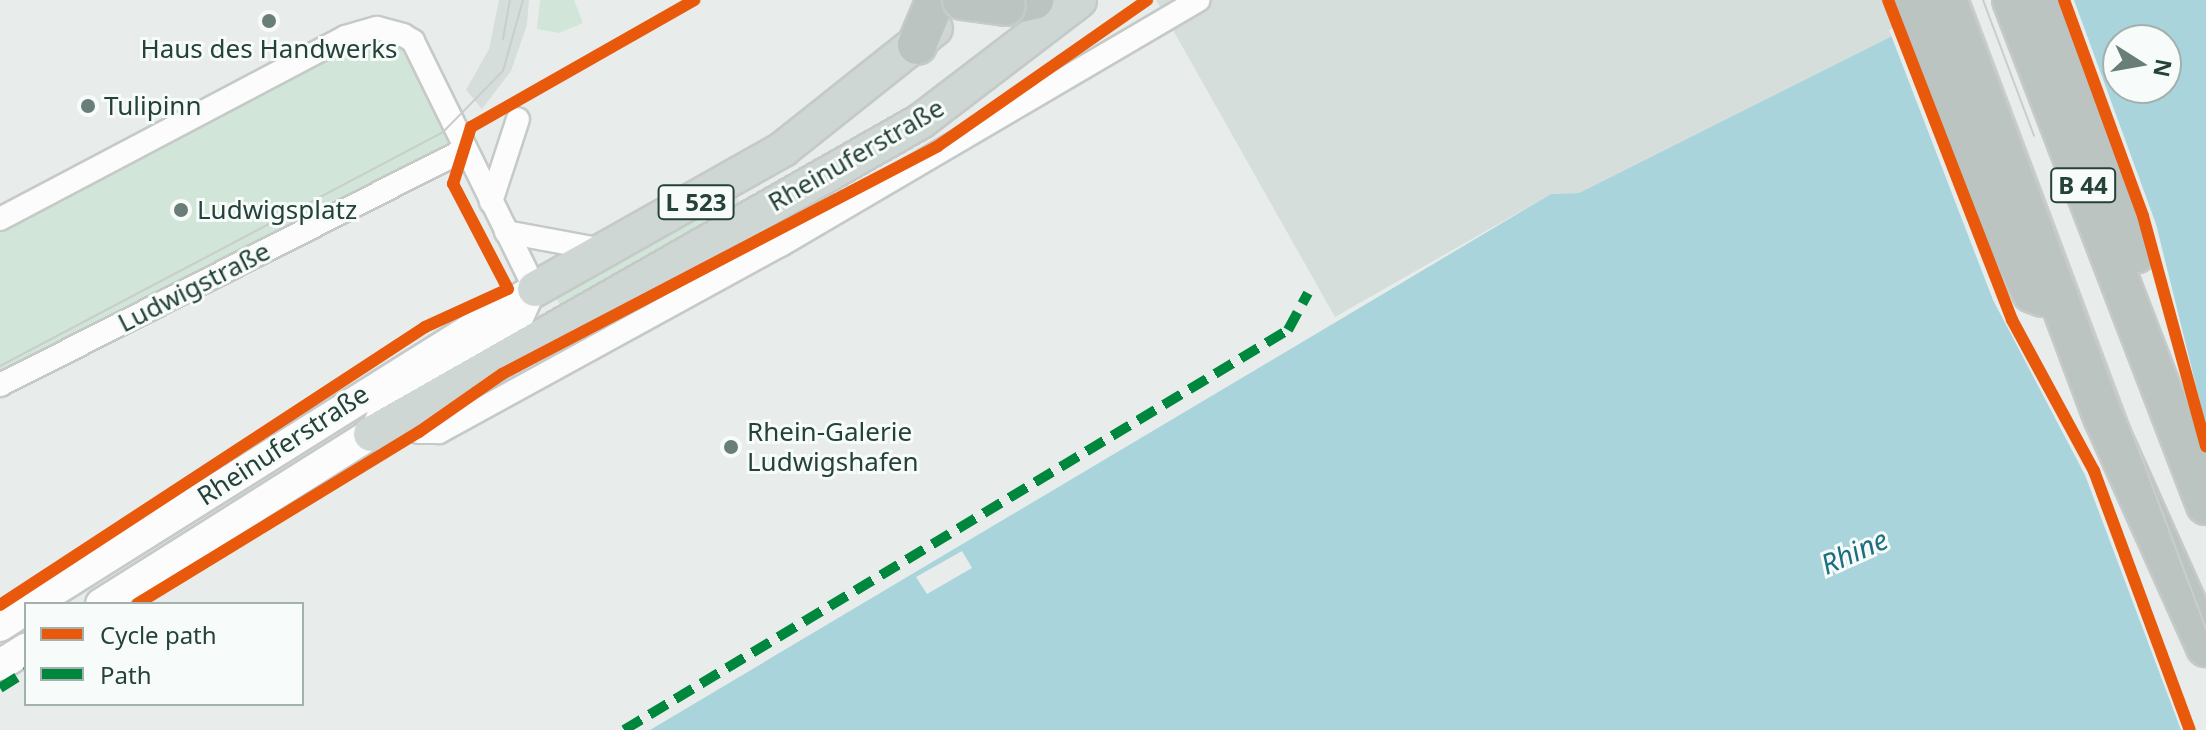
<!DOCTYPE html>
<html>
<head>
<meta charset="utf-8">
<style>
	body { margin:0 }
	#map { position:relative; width:2206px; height:730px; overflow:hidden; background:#e8edeb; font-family:"Noto Sans",sans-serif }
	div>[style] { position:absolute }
	.built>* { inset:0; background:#d6dedb }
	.green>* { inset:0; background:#d1e6d8 }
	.water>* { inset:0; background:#a9d4db }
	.pier>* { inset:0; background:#e8edeb }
	.roads { filter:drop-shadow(2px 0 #c5cac8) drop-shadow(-2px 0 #c5cac8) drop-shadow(0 2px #c5cac8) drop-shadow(0 -2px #c5cac8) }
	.street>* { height:22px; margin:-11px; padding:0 11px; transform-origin:11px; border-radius:11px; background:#fcfcfc }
	.secondary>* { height:30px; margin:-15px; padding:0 15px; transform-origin:15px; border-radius:15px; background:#fcfcfc }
	.primary>* { height:34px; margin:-17px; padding:0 17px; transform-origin:17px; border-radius:17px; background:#cfd7d5 }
	.highway>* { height:38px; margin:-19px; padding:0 19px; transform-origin:19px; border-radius:19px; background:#bcc4c2 }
	.tram>* { height:2px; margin:-1px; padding:0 1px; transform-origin:1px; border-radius:1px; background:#c9cdcc }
	.bridges { filter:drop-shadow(2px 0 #c3ccc9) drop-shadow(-2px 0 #c3ccc9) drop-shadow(0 2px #c3ccc9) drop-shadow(0 -2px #c3ccc9) }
	.highway-bridge>* { height:38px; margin:-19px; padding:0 19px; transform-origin:19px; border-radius:19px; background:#bcc4c2 }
	.quiet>* { height:10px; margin-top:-5px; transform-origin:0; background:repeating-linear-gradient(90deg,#00873e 0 20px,transparent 0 30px) }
	.cycleway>* { height:12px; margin:-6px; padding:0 6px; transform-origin:6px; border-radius:6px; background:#e8590c }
	.dots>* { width:22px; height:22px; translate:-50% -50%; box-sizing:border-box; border:4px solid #f7fbf9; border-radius:50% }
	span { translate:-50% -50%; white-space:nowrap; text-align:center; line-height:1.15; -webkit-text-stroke:6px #f7fbf9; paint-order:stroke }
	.shield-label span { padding:2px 6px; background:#f7fbf9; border:2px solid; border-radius:6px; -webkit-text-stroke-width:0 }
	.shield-label { font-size:24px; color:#24423a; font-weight:700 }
	.poi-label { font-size:26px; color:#24423a }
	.left { translate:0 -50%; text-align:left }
	.street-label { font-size:26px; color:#24423a }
	.water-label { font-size:28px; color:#1c6f80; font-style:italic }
	.legend { position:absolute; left:24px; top:602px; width:280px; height:104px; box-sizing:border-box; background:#f7fbf9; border:2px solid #a3b1ad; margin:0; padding:10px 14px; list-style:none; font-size:24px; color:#24423a }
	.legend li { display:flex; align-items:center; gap:16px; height:40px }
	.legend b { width:40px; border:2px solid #a3b1ad }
	.north { position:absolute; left:2102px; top:24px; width:80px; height:80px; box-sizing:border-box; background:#f7fbf9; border:2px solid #a3b1ad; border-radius:50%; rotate:101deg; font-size:22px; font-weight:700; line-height:32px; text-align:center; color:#24423a }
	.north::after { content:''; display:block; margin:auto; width:28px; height:36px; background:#697e78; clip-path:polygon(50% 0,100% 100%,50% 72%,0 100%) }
</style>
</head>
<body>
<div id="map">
	<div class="built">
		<i style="clip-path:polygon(499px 0,529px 0,527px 25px,511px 71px,482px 109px,466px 90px,489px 49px)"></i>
		<i style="clip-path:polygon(1156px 0,1964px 0,1579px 193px,1551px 194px,1335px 317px)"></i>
	</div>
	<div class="green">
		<i style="clip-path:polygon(540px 0,574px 0,583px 23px,559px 33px,537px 29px)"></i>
		<i style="clip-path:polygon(395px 31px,464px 150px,0 385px,0 219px,345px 37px)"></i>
		<i style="clip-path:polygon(735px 193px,740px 202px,560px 305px,553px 293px)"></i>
	</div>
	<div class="water">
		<i style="clip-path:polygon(evenodd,1964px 0,2206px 0,2206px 730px,650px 730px,1551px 194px,1579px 193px,1964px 0,2118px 40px,2166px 40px,2166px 88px,2118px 88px,2118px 40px)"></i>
	</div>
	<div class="pier">
		<i style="clip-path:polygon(1955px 0,2074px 0,2156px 224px,2206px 426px,2206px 730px,2181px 730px,2085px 475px,1993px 300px,1889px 30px)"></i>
		<i style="clip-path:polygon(962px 551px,972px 568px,927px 594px,916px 577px)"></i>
	</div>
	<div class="roads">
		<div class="street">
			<i style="left:491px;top:202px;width:87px;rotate:-72deg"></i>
			<i style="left:0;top:219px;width:390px;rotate:-27.8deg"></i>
			<i style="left:345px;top:37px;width:33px;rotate:-16deg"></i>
			<i style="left:377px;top:28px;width:27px;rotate:15deg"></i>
			<i style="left:403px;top:35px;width:12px;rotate:31deg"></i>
			<i style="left:413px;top:41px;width:276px;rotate:63.8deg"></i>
			<i style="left:535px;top:289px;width:34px;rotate:114deg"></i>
			<i style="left:521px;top:320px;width:163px;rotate:148.6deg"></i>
			<i style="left:382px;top:405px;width:31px;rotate:111deg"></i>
			<i style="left:506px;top:232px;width:99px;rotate:10.5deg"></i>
			<i style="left:0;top:385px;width:520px;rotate:-26.86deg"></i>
			<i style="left:419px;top:432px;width:20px"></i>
			<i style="left:439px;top:432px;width:390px;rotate:-28.7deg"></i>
			<i style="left:781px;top:245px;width:484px;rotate:-30.4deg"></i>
		</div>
		<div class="secondary">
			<i style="left:33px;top:604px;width:593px;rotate:-32.11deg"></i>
			<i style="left:101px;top:604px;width:319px;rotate:-32.2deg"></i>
			<i style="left:0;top:626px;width:31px;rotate:-33deg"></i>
			<i style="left:0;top:665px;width:31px;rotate:-32deg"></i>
		</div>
		<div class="primary">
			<i style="left:535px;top:289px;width:285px;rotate:-29.4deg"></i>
			<i style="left:783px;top:149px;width:194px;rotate:-38.5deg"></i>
			<i style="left:371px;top:434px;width:633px;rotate:-29.64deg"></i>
			<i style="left:921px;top:121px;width:199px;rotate:-37.4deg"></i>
		</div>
		<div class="highway">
			<i style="left:1907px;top:0;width:250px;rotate:67.4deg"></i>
			<i style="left:2003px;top:231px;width:68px;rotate:64.9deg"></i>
			<i style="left:2032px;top:293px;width:12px;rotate:20deg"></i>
			<i style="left:1947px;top:0;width:447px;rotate:69.5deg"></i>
			<i style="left:2104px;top:419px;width:250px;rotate:65.9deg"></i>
			<i style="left:2012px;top:0;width:541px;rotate:68.99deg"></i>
			<i style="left:2046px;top:0;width:269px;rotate:70.5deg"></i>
			<i style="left:1006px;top:6px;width:29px;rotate:-12deg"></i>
			<i style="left:917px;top:45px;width:49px;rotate:-67.1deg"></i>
		</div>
	</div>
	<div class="tram">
		<i style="left:1970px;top:0;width:672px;rotate:69.43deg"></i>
		<i style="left:1983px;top:0;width:145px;rotate:69.4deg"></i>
		<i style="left:503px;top:39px;width:40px;rotate:-80deg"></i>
		<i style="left:0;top:366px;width:501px;rotate:-27.84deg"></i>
		<i style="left:443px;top:132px;width:86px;rotate:-45.5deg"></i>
		<i style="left:503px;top:71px;width:74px;rotate:-74.3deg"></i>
	</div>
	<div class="bridges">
		<div class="highway-bridge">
			<i style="left:962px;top:0;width:44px;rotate:7.8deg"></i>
		</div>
	</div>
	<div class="quiet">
		<i style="left:0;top:688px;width:31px;rotate:-32deg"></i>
		<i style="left:624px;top:730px;width:775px;rotate:-31.07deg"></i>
		<i style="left:1288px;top:330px;width:42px;rotate:-61.6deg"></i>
	</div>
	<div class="cycleway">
		<i style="left:1888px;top:0;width:343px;rotate:68.8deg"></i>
		<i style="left:2012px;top:320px;width:172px;rotate:61.5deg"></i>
		<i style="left:2094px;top:471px;width:276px;rotate:69.7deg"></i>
		<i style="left:2064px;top:0;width:230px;rotate:69.9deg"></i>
		<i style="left:2143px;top:216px;width:239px;rotate:74.7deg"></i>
		<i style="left:137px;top:604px;width:330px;rotate:-31.4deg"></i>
		<i style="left:419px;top:432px;width:101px;rotate:-34.9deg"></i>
		<i style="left:502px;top:374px;width:492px;rotate:-27.6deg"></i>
		<i style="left:938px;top:146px;width:255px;rotate:-34.9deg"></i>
		<i style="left:0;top:605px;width:508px;rotate:-33.19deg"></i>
		<i style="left:425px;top:327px;width:91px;rotate:-24.6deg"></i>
		<i style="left:508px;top:289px;width:119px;rotate:-117.6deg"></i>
		<i style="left:453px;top:184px;width:60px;rotate:-72.5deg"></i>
		<i style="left:471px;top:127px;width:257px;rotate:-29.6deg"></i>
	</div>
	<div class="dots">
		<i style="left:269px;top:21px;background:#697e78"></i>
		<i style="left:88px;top:106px;background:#697e78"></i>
		<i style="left:181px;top:210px;background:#697e78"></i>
		<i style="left:731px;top:447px;background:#697e78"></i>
	</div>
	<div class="shield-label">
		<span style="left:2083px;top:185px">B 44</span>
		<span style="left:696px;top:202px">L 523</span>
	</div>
	<div class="poi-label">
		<span style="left:269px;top:49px">Haus des Handwerks</span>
		<span class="left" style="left:104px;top:106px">Tulipinn</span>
		<span class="left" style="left:197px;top:210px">Ludwigsplatz</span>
		<span class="left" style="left:747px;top:447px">Rhein-Galerie<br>Ludwigshafen</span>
	</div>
	<div class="street-label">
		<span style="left:856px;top:155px;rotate:-30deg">Rheinuferstraße</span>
		<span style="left:194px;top:287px;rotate:-27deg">Ludwigstraße</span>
		<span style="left:283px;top:445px;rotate:-33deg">Rheinuferstraße</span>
	</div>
	<div class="water-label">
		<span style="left:1854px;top:551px;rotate:-24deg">Rhine</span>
	</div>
	<ul class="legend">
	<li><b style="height:10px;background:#e8590c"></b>Cycle path</li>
	<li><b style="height:10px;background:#00873e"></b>Path</li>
	</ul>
	<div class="north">N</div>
</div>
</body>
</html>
